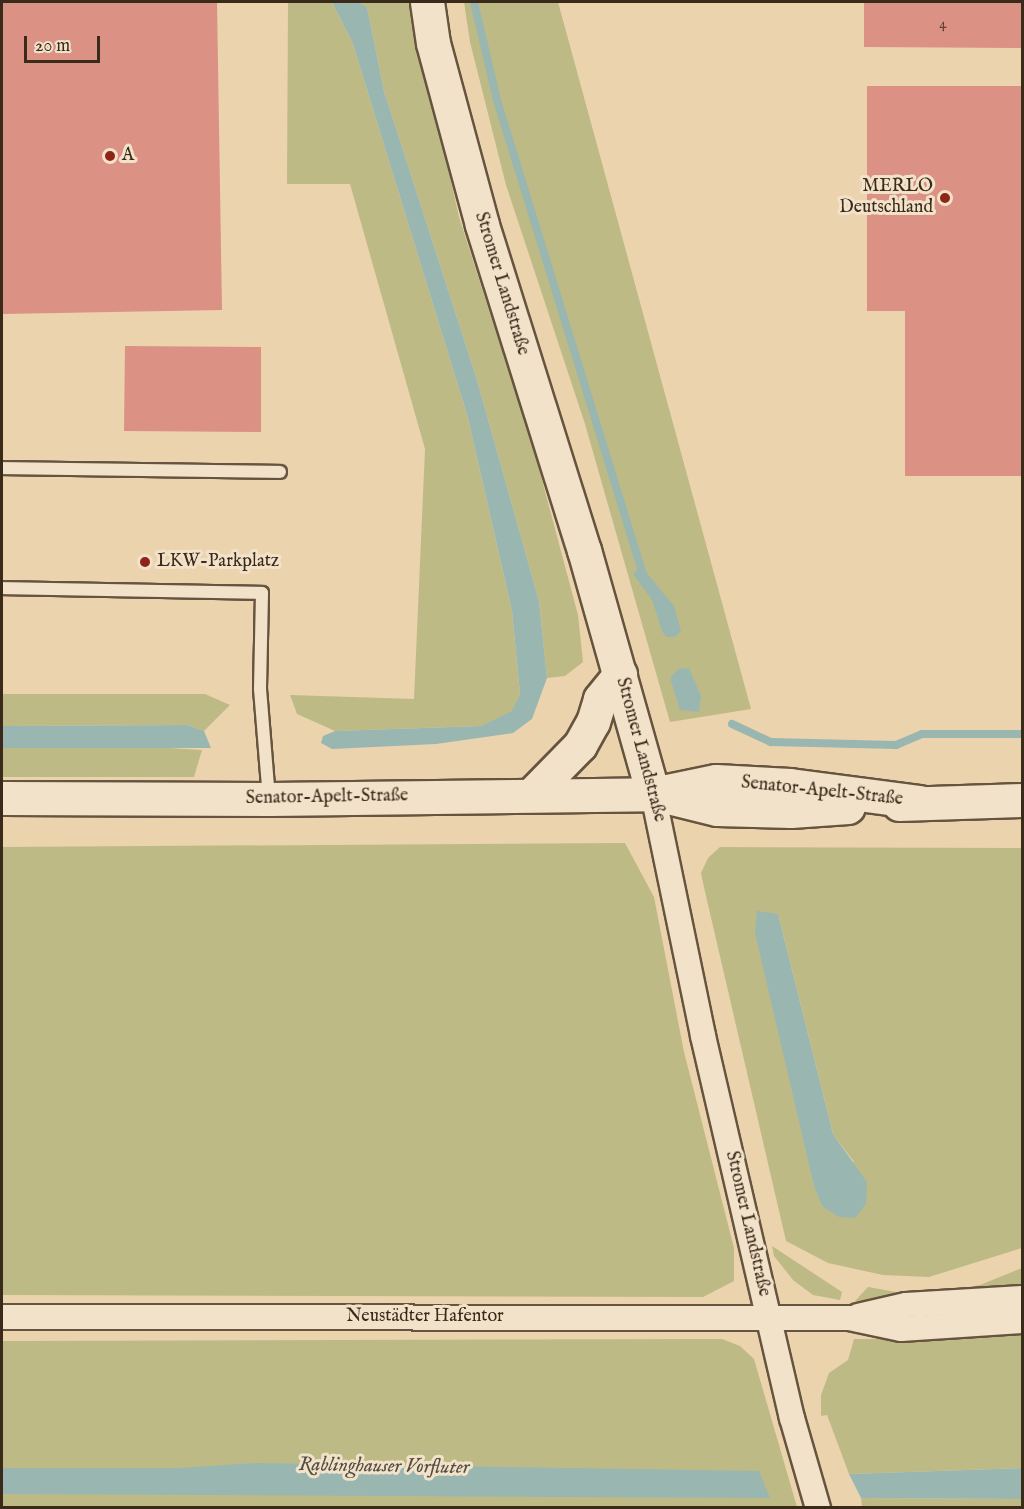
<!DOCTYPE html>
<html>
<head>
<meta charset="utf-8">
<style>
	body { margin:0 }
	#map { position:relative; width:1024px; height:1509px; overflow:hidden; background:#ebd3ae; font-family:"IM FELL English",serif }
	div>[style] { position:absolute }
	.green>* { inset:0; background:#beba86 }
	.water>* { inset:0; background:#99b7b0 }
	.stream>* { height:8px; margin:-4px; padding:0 4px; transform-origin:4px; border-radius:4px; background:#99b7b0 }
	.building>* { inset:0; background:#db9184 }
	.roads { filter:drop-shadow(2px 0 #66543f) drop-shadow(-2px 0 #66543f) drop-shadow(0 2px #66543f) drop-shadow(0 -2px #66543f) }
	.lane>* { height:12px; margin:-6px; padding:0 6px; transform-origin:6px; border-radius:6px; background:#f2e2ca }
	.street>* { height:24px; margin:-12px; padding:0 12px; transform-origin:12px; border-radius:12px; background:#f2e2ca }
	.secondary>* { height:33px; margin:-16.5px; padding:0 16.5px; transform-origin:16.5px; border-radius:16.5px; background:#f2e2ca }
	.dots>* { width:16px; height:16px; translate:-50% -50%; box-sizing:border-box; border:3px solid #f2e2ca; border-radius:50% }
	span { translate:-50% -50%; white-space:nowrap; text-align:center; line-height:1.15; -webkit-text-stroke:6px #f2e2ca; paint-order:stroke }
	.number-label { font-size:15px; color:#624434 }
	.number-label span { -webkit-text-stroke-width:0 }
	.poi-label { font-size:18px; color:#3a2a1a }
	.left { translate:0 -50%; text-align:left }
	.right { translate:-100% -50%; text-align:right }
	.street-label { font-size:18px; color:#3a2a1a }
	.water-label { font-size:20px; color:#524d40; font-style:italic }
	.frame { position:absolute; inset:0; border:3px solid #3a2a1a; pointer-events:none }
	.scale { position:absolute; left:24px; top:36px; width:76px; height:27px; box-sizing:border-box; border:3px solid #3a2a1a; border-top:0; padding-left:8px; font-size:18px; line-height:21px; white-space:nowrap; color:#3a2a1a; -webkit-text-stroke:4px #f2e2ca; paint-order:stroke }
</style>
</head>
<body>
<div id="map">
	<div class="green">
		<i style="clip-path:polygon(288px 2px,332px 2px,353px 44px,468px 418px,512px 611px,520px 694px,513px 711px,481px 726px,335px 731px,297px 714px,290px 695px,414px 699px,425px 449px,350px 184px,287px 184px)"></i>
		<i style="clip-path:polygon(359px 2px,411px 2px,459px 217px,534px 450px,578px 615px,583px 662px,565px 676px,547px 678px,539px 601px,477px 380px,384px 91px,367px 7px)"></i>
		<i style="clip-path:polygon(464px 2px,558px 2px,751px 709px,670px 722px,585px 424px,506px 185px,470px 42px)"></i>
		<i style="clip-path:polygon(2px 694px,205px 694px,230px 705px,204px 731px,188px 725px,2px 726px)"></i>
		<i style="clip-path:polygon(153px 747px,202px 750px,194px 777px,2px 777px,2px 748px)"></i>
		<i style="clip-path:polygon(625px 843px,654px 897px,684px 1052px,734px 1248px,734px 1281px,703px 1297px,2px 1295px,2px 847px)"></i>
		<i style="clip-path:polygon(evenodd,720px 847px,1022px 848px,1022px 1248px,929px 1277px,883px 1275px,828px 1263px,786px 1241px,703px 883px,701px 873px,708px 858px,720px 847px,778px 914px,833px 1134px,854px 1162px,814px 1186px,778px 914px)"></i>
		<i style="clip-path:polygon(772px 1246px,842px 1292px,840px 1300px,813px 1295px,793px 1280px,774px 1256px)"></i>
		<i style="clip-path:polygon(1022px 1268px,1022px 1290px,855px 1301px,868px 1287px,913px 1295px,945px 1291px,980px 1285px)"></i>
		<i style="clip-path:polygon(1022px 1332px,1022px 1468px,849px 1474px,827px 1415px,821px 1416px,821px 1395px,829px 1373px,848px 1360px,854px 1339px,942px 1339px)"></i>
		<i style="clip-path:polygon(722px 1339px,740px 1346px,754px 1359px,797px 1507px,2px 1507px,2px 1341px)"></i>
		<i style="clip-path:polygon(861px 1498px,1022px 1499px,1022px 1507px,862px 1507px)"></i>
	</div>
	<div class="water">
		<i style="clip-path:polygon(332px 2px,359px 2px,367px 7px,384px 91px,477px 380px,539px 601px,547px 678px,532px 719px,513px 733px,436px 744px,332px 749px,321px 743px,323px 736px,335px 731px,481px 726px,512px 711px,520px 694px,512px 611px,468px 418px,353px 44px)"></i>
		<i style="clip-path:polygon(641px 566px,674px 606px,681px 631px,675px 637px,666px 637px,662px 631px,652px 600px,633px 574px)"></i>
		<i style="clip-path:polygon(689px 668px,701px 696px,699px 712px,680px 710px,670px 678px,678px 669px)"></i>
		<i style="clip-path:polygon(188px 725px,204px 731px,211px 748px,2px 748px,2px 726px)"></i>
		<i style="clip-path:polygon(757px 911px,778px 914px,833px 1134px,867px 1182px,866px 1204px,855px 1218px,839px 1217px,822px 1206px,814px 1186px,755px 933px)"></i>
		<i style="clip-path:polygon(256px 1463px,759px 1471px,770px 1498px,2px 1494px,2px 1468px,178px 1468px)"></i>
		<i style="clip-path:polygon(1022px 1468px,1022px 1499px,861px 1498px,849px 1474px)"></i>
	</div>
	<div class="stream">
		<i style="left:474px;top:2px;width:101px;rotate:76.8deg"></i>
		<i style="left:497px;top:100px;width:499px;rotate:72.9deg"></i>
		<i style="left:732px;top:724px;width:43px;rotate:24.8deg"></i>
		<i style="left:771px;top:742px;width:125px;rotate:1.4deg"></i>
		<i style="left:896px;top:745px;width:28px;rotate:-23deg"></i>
		<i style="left:922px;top:734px;width:100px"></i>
	</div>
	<div class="building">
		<i style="clip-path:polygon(2px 2px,217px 2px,222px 310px,2px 314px)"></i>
		<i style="clip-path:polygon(864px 2px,1022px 2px,1022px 48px,864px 47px)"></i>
		<i style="clip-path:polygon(867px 86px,1022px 86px,1022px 476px,905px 476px,905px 311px,867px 311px)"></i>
		<i style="clip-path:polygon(125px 346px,261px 347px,261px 432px,124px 431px)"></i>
	</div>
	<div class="roads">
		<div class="lane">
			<i style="left:2px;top:468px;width:278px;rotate:0.8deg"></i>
			<i style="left:2px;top:588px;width:260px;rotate:1.1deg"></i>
			<i style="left:262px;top:593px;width:96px;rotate:91.2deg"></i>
			<i style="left:260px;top:689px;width:109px;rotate:85.3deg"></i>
		</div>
		<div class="street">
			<i style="left:653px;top:794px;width:247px;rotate:78.3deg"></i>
			<i style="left:703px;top:1036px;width:392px;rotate:76.9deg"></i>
			<i style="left:792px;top:1418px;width:94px;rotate:73.9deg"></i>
			<i style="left:858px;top:1316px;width:49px;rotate:-12.9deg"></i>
			<i style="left:906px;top:1305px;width:116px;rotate:-3.5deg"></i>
			<i style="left:2px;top:1317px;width:847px;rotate:0.07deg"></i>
			<i style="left:849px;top:1318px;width:53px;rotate:11.9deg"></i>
			<i style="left:901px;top:1329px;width:121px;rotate:-3.8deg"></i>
		</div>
		<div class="secondary">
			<i style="left:427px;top:2px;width:41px;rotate:81.7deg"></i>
			<i style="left:433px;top:43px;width:188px;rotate:74.9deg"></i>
			<i style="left:482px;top:225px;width:341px;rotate:72.6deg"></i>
			<i style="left:584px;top:550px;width:254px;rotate:74.2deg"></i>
			<i style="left:531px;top:795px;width:70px;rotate:-45.6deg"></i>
			<i style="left:580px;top:745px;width:26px;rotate:-61deg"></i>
			<i style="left:593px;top:722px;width:24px;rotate:-73deg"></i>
			<i style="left:600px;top:699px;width:32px;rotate:-51deg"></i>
			<i style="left:664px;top:796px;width:55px;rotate:13.8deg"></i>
			<i style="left:717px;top:809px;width:74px;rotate:1.5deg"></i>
			<i style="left:791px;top:811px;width:57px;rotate:-4deg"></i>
			<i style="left:2px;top:798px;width:268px;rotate:0.2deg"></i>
			<i style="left:270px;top:799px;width:383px;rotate:-0.7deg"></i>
			<i style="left:653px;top:794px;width:64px;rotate:-11.7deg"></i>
			<i style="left:716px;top:781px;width:74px;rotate:3.1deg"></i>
			<i style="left:790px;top:785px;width:131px;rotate:7.5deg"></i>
			<i style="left:899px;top:804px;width:123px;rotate:-1.9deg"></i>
		</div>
	</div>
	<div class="dots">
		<i style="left:110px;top:156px;background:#8f2418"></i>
		<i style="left:945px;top:198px;background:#8f2418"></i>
		<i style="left:145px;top:562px;background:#8f2418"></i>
	</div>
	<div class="number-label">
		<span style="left:943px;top:24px">4</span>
	</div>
	<div class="poi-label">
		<span class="left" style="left:122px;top:156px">A</span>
		<span class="right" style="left:933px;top:198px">MERLO<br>Deutschland</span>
		<span class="left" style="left:157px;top:562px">LKW-Parkplatz</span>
	</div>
	<div class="street-label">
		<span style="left:501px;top:284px;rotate:73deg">Stromer Landstraße</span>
		<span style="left:640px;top:750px;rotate:75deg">Stromer Landstraße</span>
		<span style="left:822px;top:792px;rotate:6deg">Senator-Apelt-Straße</span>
		<span style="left:327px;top:798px;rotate:-1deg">Senator-Apelt-Straße</span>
		<span style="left:747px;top:1224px;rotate:77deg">Stromer Landstraße</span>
		<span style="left:425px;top:1317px">Neustädter Hafentor</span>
	</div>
	<div class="water-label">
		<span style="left:384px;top:1466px;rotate:1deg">Rablinghauser Vorfluter</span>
	</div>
	<div class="frame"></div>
	<div class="scale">20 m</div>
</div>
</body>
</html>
